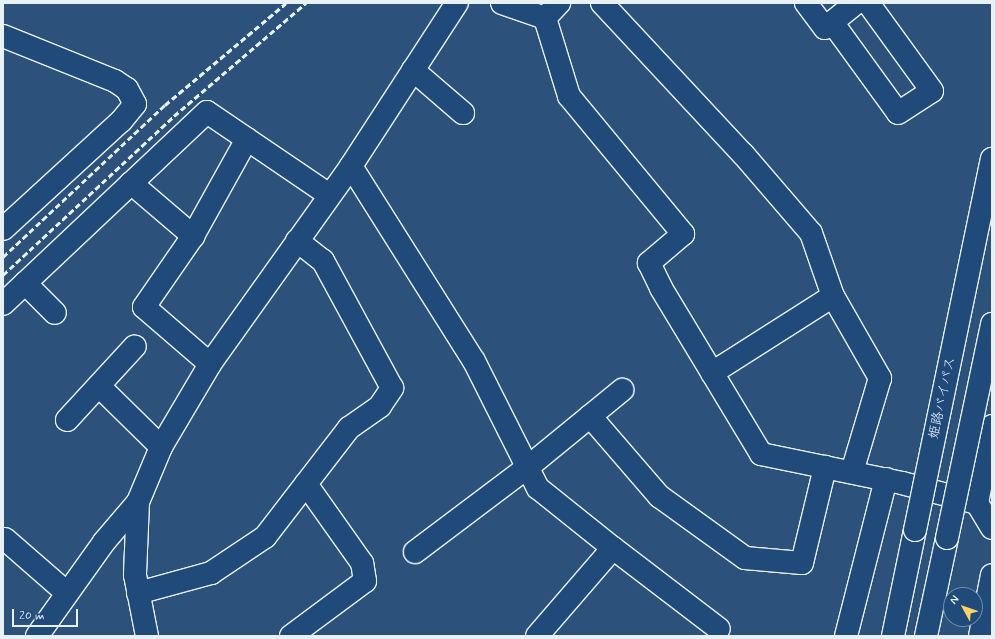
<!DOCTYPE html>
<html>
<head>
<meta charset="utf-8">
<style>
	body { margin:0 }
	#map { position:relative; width:995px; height:639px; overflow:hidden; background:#2c517b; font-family:Mynerve,"Klee One",sans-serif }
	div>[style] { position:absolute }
	.roads { filter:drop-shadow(1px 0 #e8f1f8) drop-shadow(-1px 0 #e8f1f8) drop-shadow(0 1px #e8f1f8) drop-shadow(0 -1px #e8f1f8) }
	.minor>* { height:22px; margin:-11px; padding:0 11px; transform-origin:11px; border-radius:11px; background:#1f4a7a }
	.highway>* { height:22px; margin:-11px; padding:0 11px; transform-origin:11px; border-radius:11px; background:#1f4a7a }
	.rail>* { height:3px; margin-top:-1.5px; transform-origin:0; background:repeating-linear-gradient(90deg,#e8f1f8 0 6px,transparent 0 9px) }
	.bridges { filter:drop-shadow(1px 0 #e8f1f8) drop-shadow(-1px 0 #e8f1f8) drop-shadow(0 1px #e8f1f8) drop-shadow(0 -1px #e8f1f8) }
	.highway-bridge>* { height:22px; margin:-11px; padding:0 11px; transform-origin:11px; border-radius:11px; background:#1f4a7a }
	span { translate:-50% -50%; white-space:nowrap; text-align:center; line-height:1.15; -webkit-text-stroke:4px #1f4a7a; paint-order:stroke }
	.street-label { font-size:14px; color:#e8f1f8 }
	.frame { position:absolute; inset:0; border:4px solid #e8f1f8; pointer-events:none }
	.north { position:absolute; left:943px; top:587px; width:40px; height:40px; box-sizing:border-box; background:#1f4a7a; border:1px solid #6f8dac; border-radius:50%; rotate:310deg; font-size:11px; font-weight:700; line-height:16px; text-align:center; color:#e8f1f8 }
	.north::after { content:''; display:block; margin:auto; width:14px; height:18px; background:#ffd166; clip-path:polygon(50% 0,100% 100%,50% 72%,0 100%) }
	.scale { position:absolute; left:12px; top:609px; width:66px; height:18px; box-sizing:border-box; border:2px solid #e8f1f8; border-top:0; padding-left:5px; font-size:12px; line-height:14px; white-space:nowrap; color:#e8f1f8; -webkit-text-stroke:3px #1f4a7a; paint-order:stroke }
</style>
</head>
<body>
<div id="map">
	<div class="roads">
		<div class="minor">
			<i style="left:502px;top:3px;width:46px;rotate:19.2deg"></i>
			<i style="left:545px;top:18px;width:21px;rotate:-47deg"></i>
			<i style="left:602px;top:3px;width:207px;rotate:47deg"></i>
			<i style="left:743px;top:154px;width:104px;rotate:49.3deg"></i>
			<i style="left:811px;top:233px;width:67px;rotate:70.8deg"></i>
			<i style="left:833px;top:296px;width:95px;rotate:60.2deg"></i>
			<i style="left:880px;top:378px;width:98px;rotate:106.6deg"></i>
			<i style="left:806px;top:3px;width:31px;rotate:53deg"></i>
			<i style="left:825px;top:28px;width:40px;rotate:-39deg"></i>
			<i style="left:545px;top:18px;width:82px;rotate:72.9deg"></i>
			<i style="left:569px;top:96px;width:179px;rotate:50.4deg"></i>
			<i style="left:683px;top:234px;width:45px;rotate:139.5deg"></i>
			<i style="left:649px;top:263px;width:28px;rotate:64deg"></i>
			<i style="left:661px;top:288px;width:194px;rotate:58.9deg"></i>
			<i style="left:761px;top:454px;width:144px;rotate:11.6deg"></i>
			<i style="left:902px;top:483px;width:78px;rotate:14.9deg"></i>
			<i style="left:832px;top:22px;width:112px;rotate:54deg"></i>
			<i style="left:898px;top:113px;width:40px;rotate:-32.9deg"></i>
			<i style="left:932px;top:91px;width:109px;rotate:-126deg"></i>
			<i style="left:3px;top:36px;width:121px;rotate:21.9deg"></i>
			<i style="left:115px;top:81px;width:14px;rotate:34deg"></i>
			<i style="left:127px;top:89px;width:17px;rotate:62deg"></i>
			<i style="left:135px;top:104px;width:22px;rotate:129deg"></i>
			<i style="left:121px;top:121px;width:160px;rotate:137.5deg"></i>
			<i style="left:413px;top:70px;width:66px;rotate:40.7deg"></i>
			<i style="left:351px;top:166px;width:231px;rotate:57.8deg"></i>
			<i style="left:474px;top:361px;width:142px;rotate:63.3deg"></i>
			<i style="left:538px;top:488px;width:96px;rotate:38.7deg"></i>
			<i style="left:613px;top:548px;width:116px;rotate:130.8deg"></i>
			<i style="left:131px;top:183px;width:82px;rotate:40.5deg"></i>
			<i style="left:25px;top:283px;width:42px;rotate:45deg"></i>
			<i style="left:3px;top:304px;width:280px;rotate:-43.3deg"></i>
			<i style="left:207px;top:112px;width:148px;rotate:34.2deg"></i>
			<i style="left:210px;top:364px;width:87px;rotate:-139.2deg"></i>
			<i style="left:144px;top:307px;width:86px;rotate:-55.4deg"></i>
			<i style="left:193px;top:236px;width:111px;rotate:-60.9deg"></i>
			<i style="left:712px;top:373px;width:143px;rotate:-32.5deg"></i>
			<i style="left:99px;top:386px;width:87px;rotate:44.5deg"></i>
			<i style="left:590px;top:416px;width:106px;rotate:49.2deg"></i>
			<i style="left:659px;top:496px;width:106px;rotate:35.8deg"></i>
			<i style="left:745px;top:558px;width:57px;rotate:5deg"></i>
			<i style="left:802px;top:563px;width:99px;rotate:-76.5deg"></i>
			<i style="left:67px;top:420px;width:100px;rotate:-47.4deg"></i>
			<i style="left:992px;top:426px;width:78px;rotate:101deg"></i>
			<i style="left:977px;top:503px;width:29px;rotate:59deg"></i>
			<i style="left:138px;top:502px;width:73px;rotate:92.4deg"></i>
			<i style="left:135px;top:575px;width:62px;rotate:78.9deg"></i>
			<i style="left:5px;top:539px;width:82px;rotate:41.1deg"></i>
			<i style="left:613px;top:548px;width:133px;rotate:37.4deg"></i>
			<i style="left:415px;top:552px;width:141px;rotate:-37deg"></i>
			<i style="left:528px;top:467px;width:122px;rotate:-39.3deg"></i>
			<i style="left:138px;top:593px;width:76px;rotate:-15.3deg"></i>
			<i style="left:211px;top:573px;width:65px;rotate:-33.7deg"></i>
			<i style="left:265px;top:537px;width:138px;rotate:-52.4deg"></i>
			<i style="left:349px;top:428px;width:38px;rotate:-35deg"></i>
			<i style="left:380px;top:406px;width:22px;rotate:-56deg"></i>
			<i style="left:392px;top:388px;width:145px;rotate:-118.5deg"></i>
			<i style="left:323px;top:261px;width:33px;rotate:-142deg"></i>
			<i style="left:37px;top:636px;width:115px;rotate:-54.5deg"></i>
			<i style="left:104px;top:542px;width:52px;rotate:-49.6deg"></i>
			<i style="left:138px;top:502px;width:60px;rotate:-67.3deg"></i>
			<i style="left:161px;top:447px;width:96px;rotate:-59.4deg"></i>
			<i style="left:210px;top:364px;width:243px;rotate:-54.5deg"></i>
			<i style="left:351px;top:166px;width:194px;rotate:-57deg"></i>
			<i style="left:291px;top:636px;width:92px;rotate:-36.6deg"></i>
			<i style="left:365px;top:581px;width:18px;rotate:-99deg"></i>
			<i style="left:362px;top:563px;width:97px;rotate:-125.3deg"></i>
			<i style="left:846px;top:636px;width:162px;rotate:-75.7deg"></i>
			<i style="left:980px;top:636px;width:62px;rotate:-78.9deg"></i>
		</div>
		<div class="highway">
			<i style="left:893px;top:636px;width:108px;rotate:-78.3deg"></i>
			<i style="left:926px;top:636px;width:100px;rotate:-77.9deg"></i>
		</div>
	</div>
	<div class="rail">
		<i style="left:3px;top:257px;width:222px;rotate:-43.2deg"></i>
		<i style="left:165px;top:105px;width:158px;rotate:-40.1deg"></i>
		<i style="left:3px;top:275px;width:233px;rotate:-42.9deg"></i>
		<i style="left:174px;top:116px;width:174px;rotate:-40.6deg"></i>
	</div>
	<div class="bridges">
		<div class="highway-bridge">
			<i style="left:915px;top:530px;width:379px;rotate:-78.3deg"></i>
			<i style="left:947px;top:538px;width:219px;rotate:-78.1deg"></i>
		</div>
	</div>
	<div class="street-label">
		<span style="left:942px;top:398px;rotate:-78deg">姫路バイパス</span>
	</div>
	<div class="frame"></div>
	<div class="north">N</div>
	<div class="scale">20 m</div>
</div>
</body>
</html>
